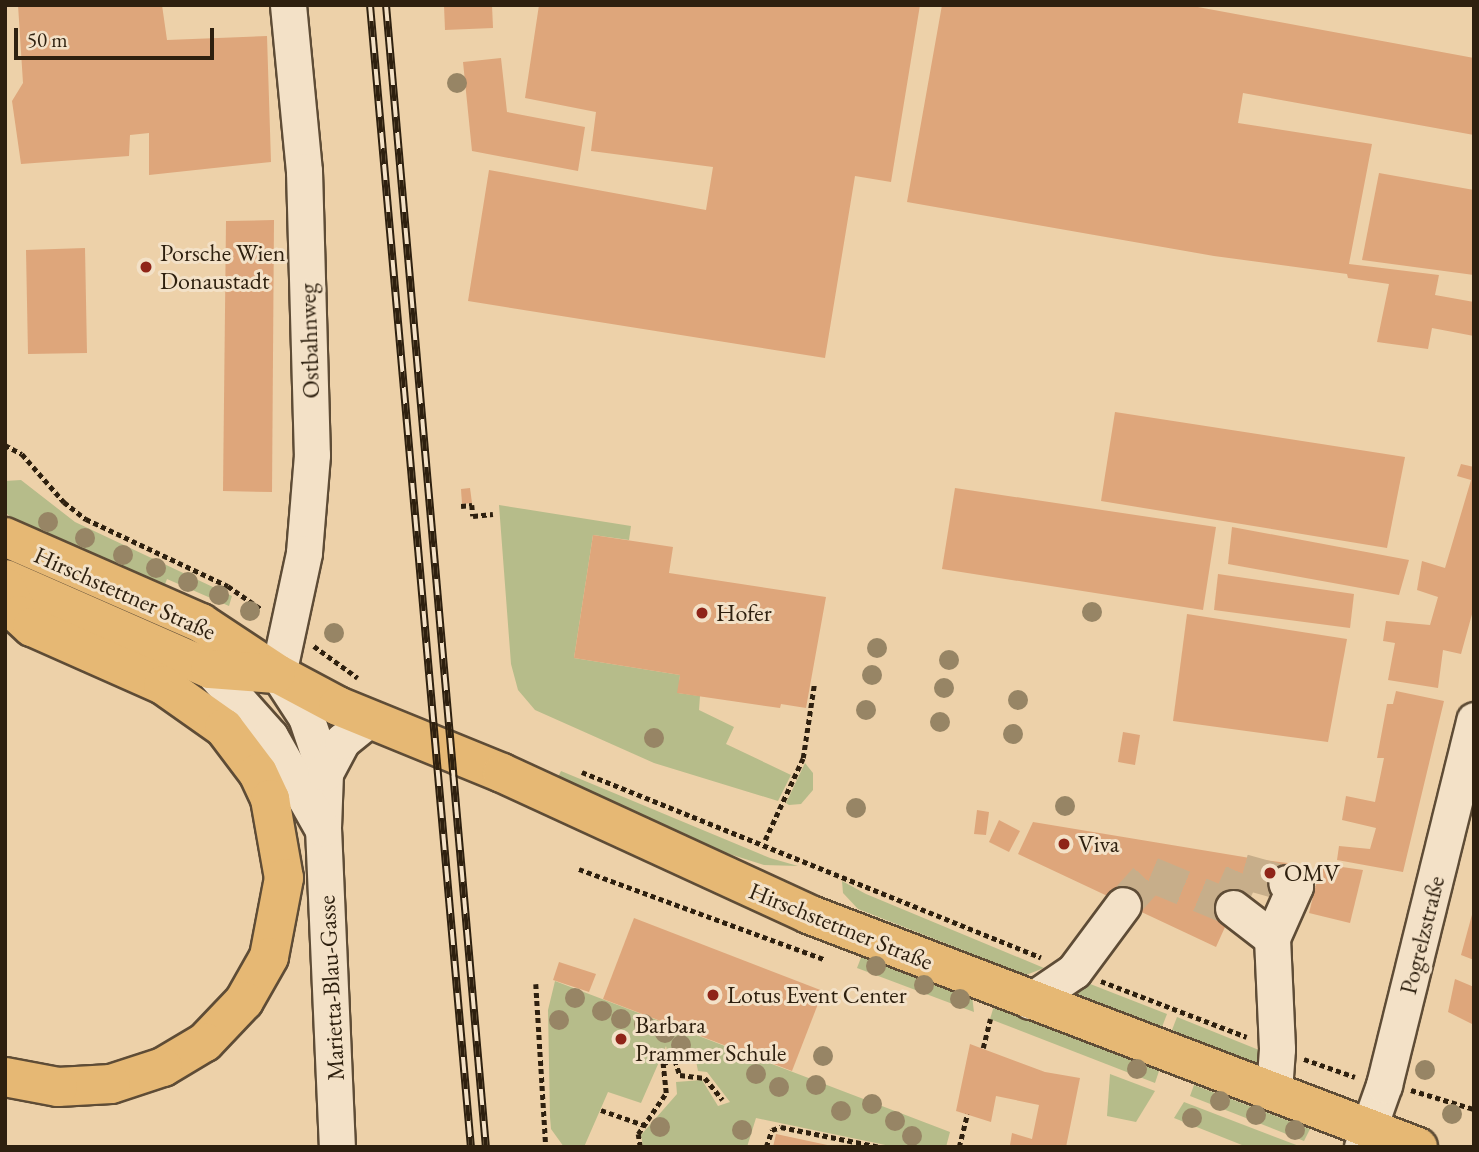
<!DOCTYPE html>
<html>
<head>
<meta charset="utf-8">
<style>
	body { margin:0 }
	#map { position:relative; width:1479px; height:1152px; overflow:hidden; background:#edd1a9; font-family:"EB Garamond",serif }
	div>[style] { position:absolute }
	.green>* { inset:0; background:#b6bc8a }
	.building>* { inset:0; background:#dea67b }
	.minor-tunnel>* { height:35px; margin-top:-17.5px; transform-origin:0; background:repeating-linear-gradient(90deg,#c7ae8a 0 35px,transparent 0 53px) }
	.path>* { height:4.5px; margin-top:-2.25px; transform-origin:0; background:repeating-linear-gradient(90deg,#2e200f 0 5px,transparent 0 8.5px) }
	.roads { filter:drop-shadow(2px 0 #5e4c36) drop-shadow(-2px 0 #5e4c36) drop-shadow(0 2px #5e4c36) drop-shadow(0 -2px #5e4c36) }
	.minor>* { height:35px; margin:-17.5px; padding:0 17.5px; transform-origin:17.5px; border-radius:17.5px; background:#f3e1c7 }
	.major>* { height:38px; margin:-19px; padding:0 19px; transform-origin:19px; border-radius:19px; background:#e6b874 }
	.highway>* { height:38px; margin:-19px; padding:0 19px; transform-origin:19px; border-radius:19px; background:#e6b874 }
	.rail>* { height:8px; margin-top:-4px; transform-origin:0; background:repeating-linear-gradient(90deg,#f3e1c7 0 16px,#2e200f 0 32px); box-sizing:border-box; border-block:2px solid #2e200f }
	.trees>* { width:20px; height:20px; margin:-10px; border-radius:50%; background:#978565 }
	.dots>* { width:19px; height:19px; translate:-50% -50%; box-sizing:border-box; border:4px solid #f3e1c7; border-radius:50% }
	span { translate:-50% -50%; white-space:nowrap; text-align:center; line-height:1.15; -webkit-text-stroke:6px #f3e1c7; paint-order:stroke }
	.poi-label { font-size:24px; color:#2e200f }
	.left { translate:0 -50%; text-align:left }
	.street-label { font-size:24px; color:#2e200f }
	.frame { position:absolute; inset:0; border:7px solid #2e200f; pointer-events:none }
	.scale { position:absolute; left:14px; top:28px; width:200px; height:32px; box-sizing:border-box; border:4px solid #2e200f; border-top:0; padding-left:9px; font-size:21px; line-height:24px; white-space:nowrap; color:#2e200f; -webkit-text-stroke:5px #f3e1c7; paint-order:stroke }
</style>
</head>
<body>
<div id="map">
	<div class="green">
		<i style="clip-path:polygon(21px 480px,75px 522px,232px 596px,229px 606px,167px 579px,164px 587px,18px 524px,5px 512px,5px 481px)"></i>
		<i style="clip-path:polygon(499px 505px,631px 526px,629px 540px,593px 535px,574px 658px,680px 675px,678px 693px,700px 696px,699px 710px,734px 727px,726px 744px,791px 775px,778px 801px,654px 763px,535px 710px,518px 690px,511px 664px)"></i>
		<i style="clip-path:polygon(805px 763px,813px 773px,813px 790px,801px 804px,789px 805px,786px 803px)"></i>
		<i style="clip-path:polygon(561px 771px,770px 858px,798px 866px,764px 865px,723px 852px,556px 781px)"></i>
		<i style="clip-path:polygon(842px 881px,866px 894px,1044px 968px,1026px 975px,858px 909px,843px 893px)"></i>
		<i style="clip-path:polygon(862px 955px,972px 996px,974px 1012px,857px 968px)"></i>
		<i style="clip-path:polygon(1080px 980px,1167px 1014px,1162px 1027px,1075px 993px)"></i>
		<i style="clip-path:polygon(555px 981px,950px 1132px,946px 1147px,895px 1147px,756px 1118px,747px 1147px,643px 1147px,641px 1135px,677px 1094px,676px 1082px,702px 1080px,718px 1106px,730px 1102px,707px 1072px,698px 1071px,694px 1051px,668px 1054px,666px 1046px,641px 1103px,608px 1092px,584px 1147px,564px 1147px,551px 1129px,550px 1117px,548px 1010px)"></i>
		<i style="clip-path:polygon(994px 1006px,1159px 1071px,1155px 1083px,990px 1019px)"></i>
		<i style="clip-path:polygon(1177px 1017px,1259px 1050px,1266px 1055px,1257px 1064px,1172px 1030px)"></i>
		<i style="clip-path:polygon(1110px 1074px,1155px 1091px,1136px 1122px,1107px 1116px)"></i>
		<i style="clip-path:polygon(1194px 1085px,1310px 1129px,1304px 1141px,1190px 1096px)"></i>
		<i style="clip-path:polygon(1184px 1102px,1299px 1146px,1299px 1147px,1247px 1147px,1174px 1118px)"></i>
	</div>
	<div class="building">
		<i style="clip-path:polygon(18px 5px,162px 5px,167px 40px,267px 36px,271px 162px,149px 175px,149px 133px,130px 135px,129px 156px,21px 164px,12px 101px,23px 83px)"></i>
		<i style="clip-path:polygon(444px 5px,492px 5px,493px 28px,445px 30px)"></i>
		<i style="clip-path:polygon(539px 5px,920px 5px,891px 182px,855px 176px,825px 358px,468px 301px,489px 170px,706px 210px,713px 167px,591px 151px,596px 112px,525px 98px)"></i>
		<i style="clip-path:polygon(942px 5px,1187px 5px,1474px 58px,1474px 135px,1243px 93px,1238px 123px,1372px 144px,1349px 264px,1439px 275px,1435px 295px,1474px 302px,1474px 336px,1432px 328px,1428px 349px,1377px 342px,1389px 284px,1348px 278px,1347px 274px,1214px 256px,907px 202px)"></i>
		<i style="clip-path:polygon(501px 58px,507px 112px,585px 127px,578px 171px,472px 151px,463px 62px)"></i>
		<i style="clip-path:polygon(1379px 173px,1474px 190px,1474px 275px,1362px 260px)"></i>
		<i style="clip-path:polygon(274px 220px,272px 492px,223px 491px,226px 221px)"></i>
		<i style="clip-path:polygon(85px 248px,87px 353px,28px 354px,26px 250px)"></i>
		<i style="clip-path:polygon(1115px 412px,1405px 457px,1387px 548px,1101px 501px)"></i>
		<i style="clip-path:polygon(1461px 464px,1474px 467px,1474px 607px,1461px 654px,1443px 650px,1438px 688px,1388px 680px,1395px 643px,1383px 641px,1386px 621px,1430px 625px,1438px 597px,1417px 590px,1422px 561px,1445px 568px,1471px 480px,1457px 476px)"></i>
		<i style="clip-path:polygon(470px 488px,472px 503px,462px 504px,461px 489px)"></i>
		<i style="clip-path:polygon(955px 488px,1216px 527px,1203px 610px,942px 569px)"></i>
		<i style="clip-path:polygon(1232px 527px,1409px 560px,1399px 595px,1228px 564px)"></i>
		<i style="clip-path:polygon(593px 535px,673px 547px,669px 573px,826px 597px,806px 708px,781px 704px,780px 708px,677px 693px,680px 675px,574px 658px)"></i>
		<i style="clip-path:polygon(1218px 574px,1354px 594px,1350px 628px,1214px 610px)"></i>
		<i style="clip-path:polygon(1187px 614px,1347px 639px,1328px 742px,1173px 721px)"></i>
		<i style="clip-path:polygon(1396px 691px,1444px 701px,1403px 872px,1337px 860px,1339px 846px,1370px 849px,1376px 828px,1342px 820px,1346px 796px,1375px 802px,1384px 758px,1377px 758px,1387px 704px,1393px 704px)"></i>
		<i style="clip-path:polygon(1123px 732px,1140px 735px,1135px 765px,1118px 762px)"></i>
		<i style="clip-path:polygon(977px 810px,989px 812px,986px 835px,974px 834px)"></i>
		<i style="clip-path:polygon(999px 820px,1020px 831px,1009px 852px,989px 842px)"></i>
		<i style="clip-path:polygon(1033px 822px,1256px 859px,1295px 864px,1278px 901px,1244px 885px,1216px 947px,1018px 854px)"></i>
		<i style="clip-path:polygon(1321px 864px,1363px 870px,1350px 923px,1309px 913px)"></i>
		<i style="clip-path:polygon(1473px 911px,1474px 911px,1474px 960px,1461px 955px)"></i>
		<i style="clip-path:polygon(634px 918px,823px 991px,792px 1071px,603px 999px)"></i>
		<i style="clip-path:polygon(559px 962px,596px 974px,589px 992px,553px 980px)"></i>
		<i style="clip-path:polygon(1455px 979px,1474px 987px,1474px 1025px,1448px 1012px)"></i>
		<i style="clip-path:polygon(970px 1044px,1045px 1072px,1080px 1078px,1066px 1147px,1010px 1145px,1012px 1133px,1032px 1139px,1039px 1105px,996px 1096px,991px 1122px,956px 1111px)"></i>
		<i style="clip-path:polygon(776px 1134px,832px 1146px,832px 1147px,773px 1147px)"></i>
	</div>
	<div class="minor-tunnel">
		<i style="left:1123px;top:905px;width:42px;rotate:-47.9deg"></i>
		<i style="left:1151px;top:874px;width:89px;rotate:22.5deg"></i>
		<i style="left:1228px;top:905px;width:37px;rotate:-66deg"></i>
		<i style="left:1243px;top:871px;width:45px;rotate:15.6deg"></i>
	</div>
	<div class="path">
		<i style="left:5px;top:445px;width:19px;rotate:28deg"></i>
		<i style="left:22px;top:454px;width:64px;rotate:48.8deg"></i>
		<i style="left:64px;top:502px;width:28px;rotate:38deg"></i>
		<i style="left:86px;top:519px;width:157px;rotate:25.3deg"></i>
		<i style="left:228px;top:586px;width:40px;rotate:34.9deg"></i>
		<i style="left:461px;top:506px;width:11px;rotate:-5deg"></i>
		<i style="left:472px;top:505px;width:11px;rotate:85deg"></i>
		<i style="left:473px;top:516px;width:20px;rotate:-6deg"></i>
		<i style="left:314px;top:646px;width:54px;rotate:36deg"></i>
		<i style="left:582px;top:772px;width:495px;rotate:22deg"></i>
		<i style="left:765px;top:840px;width:90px;rotate:-65.1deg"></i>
		<i style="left:803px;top:758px;width:74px;rotate:-81.4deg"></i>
		<i style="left:579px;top:869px;width:261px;rotate:20.2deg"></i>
		<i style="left:1101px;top:981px;width:156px;rotate:21deg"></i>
		<i style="left:536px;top:984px;width:163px;rotate:86.5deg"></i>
		<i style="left:983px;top:1048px;width:30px;rotate:-76deg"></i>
		<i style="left:1304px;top:1059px;width:54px;rotate:19.4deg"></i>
		<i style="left:1411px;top:1090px;width:66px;rotate:16.8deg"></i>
		<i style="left:601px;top:1110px;width:46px;rotate:19.2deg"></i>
		<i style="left:640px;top:1147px;width:13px;rotate:-99deg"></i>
		<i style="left:638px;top:1134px;width:50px;rotate:-55.7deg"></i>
		<i style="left:666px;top:1093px;width:30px;rotate:-96deg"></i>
		<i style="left:663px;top:1063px;width:12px;rotate:-14deg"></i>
		<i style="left:675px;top:1060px;width:16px;rotate:72deg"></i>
		<i style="left:680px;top:1075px;width:25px;rotate:7deg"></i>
		<i style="left:705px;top:1078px;width:28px;rotate:51deg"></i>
		<i style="left:766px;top:1147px;width:18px;rotate:-71deg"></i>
		<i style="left:772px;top:1130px;width:9px;rotate:-18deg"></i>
		<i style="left:781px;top:1127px;width:101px;rotate:11.4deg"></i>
		<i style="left:959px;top:1147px;width:34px;rotate:-76deg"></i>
	</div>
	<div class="roads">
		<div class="minor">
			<i style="left:288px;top:5px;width:167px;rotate:84.5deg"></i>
			<i style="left:304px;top:171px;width:284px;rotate:88.4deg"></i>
			<i style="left:312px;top:455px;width:98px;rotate:94.7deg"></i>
			<i style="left:304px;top:553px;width:124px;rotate:102.1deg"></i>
			<i style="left:278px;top:674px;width:51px;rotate:56.9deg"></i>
			<i style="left:306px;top:717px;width:59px;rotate:71.3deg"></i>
			<i style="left:325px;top:773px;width:55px;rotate:92.1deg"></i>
			<i style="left:323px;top:828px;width:319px;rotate:87.5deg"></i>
			<i style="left:210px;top:669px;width:90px;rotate:48.2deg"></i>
			<i style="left:270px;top:736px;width:106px;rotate:60.5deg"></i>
			<i style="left:325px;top:773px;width:36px;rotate:-62deg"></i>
			<i style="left:342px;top:741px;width:35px;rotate:-39deg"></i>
			<i style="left:1233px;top:908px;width:49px;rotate:37.6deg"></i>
			<i style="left:1272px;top:938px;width:111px;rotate:87.4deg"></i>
			<i style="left:1277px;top:1049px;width:42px;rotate:94.1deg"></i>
			<i style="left:1272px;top:938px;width:57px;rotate:-66.1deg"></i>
			<i style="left:1295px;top:886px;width:9px;rotate:-162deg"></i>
			<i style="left:1030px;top:1001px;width:53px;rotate:-34.3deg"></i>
			<i style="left:1074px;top:971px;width:82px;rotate:-53.4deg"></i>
			<i style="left:1362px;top:1147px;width:66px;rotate:-70.5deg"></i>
			<i style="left:1384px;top:1085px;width:376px;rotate:-76.1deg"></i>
		</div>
		<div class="major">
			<i style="left:5px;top:537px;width:214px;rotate:23.7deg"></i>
			<i style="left:201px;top:623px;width:92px;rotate:33.5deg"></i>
			<i style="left:278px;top:674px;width:68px;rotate:28.1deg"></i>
			<i style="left:338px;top:706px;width:177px;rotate:22.2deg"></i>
			<i style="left:502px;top:773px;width:337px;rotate:24.7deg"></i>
			<i style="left:808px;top:914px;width:653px;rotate:20.91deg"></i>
			<i style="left:5px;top:579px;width:224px;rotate:23.7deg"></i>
			<i style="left:210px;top:669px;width:66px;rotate:4.3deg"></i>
		</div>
		<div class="highway">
			<i style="left:5px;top:587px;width:31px;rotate:63deg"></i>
			<i style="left:19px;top:615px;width:18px;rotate:43deg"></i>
			<i style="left:32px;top:627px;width:143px;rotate:23.9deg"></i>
			<i style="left:163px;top:685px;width:75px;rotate:35.2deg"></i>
			<i style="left:224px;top:728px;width:56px;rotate:52.9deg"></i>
			<i style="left:258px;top:773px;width:29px;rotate:65deg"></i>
			<i style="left:270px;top:799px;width:80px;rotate:80deg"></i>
			<i style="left:284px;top:878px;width:80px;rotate:100.8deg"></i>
			<i style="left:269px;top:957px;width:51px;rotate:119.6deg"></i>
			<i style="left:244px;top:1001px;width:57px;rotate:133.6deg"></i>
			<i style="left:205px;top:1042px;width:49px;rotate:149.2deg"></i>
			<i style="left:163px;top:1067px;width:55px;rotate:161.9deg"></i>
			<i style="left:111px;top:1084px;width:53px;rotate:176.8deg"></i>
			<i style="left:58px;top:1087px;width:54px;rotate:-169.3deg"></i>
		</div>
	</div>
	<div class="rail">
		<i style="left:370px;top:5px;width:1146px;rotate:84.95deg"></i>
		<i style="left:386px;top:5px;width:1146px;rotate:85deg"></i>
	</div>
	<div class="trees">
		<i style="left:457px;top:83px"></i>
		<i style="left:48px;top:522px"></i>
		<i style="left:85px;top:538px"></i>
		<i style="left:123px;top:555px"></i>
		<i style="left:156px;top:568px"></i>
		<i style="left:188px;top:582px"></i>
		<i style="left:219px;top:595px"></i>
		<i style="left:250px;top:611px"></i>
		<i style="left:1092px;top:612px"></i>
		<i style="left:334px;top:633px"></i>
		<i style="left:877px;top:648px"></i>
		<i style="left:949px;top:660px"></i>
		<i style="left:872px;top:675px"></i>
		<i style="left:944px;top:688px"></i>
		<i style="left:1018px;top:700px"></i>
		<i style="left:866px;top:710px"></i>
		<i style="left:940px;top:722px"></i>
		<i style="left:1013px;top:734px"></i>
		<i style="left:654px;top:738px"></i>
		<i style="left:1065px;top:806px"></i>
		<i style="left:856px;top:808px"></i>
		<i style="left:876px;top:966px"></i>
		<i style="left:924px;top:985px"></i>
		<i style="left:575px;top:998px"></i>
		<i style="left:960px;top:999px"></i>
		<i style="left:602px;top:1011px"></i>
		<i style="left:621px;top:1019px"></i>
		<i style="left:559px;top:1020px"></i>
		<i style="left:644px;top:1024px"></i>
		<i style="left:665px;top:1033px"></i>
		<i style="left:681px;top:1045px"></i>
		<i style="left:823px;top:1056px"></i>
		<i style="left:1137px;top:1069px"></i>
		<i style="left:1425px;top:1070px"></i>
		<i style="left:756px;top:1074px"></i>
		<i style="left:816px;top:1085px"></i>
		<i style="left:779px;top:1087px"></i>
		<i style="left:1220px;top:1101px"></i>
		<i style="left:872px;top:1104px"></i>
		<i style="left:841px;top:1111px"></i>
		<i style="left:1452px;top:1114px"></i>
		<i style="left:1256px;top:1115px"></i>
		<i style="left:1192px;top:1118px"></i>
		<i style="left:895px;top:1121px"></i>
		<i style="left:660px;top:1127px"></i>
		<i style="left:742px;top:1130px"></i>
		<i style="left:1295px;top:1130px"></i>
		<i style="left:912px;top:1136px"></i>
	</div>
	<div class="dots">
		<i style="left:146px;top:267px;background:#8f2418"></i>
		<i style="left:702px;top:613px;background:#8f2418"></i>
		<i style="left:1064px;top:844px;background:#8f2418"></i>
		<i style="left:1270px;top:873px;background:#8f2418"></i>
		<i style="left:713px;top:995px;background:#8f2418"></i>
		<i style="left:621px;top:1039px;background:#8f2418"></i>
	</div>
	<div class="poi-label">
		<span class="left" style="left:160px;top:267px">Porsche Wien<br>Donaustadt</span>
		<span class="left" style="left:716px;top:613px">Hofer</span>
		<span class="left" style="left:1078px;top:844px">Viva</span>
		<span class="left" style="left:1284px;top:873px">OMV</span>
		<span class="left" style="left:727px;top:995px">Lotus Event Center</span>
		<span class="left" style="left:635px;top:1039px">Barbara<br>Prammer Schule</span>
	</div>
	<div class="street-label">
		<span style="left:309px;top:341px;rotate:-92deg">Ostbahnweg</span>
		<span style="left:125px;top:593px;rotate:24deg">Hirschstettner Straße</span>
		<span style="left:841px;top:926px;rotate:22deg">Hirschstettner Straße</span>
		<span style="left:1422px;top:935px;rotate:-76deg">Pogrelzstraße</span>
		<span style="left:331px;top:988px;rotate:-93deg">Marietta-Blau-Gasse</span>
	</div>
	<div class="frame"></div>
	<div class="scale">50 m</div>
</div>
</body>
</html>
